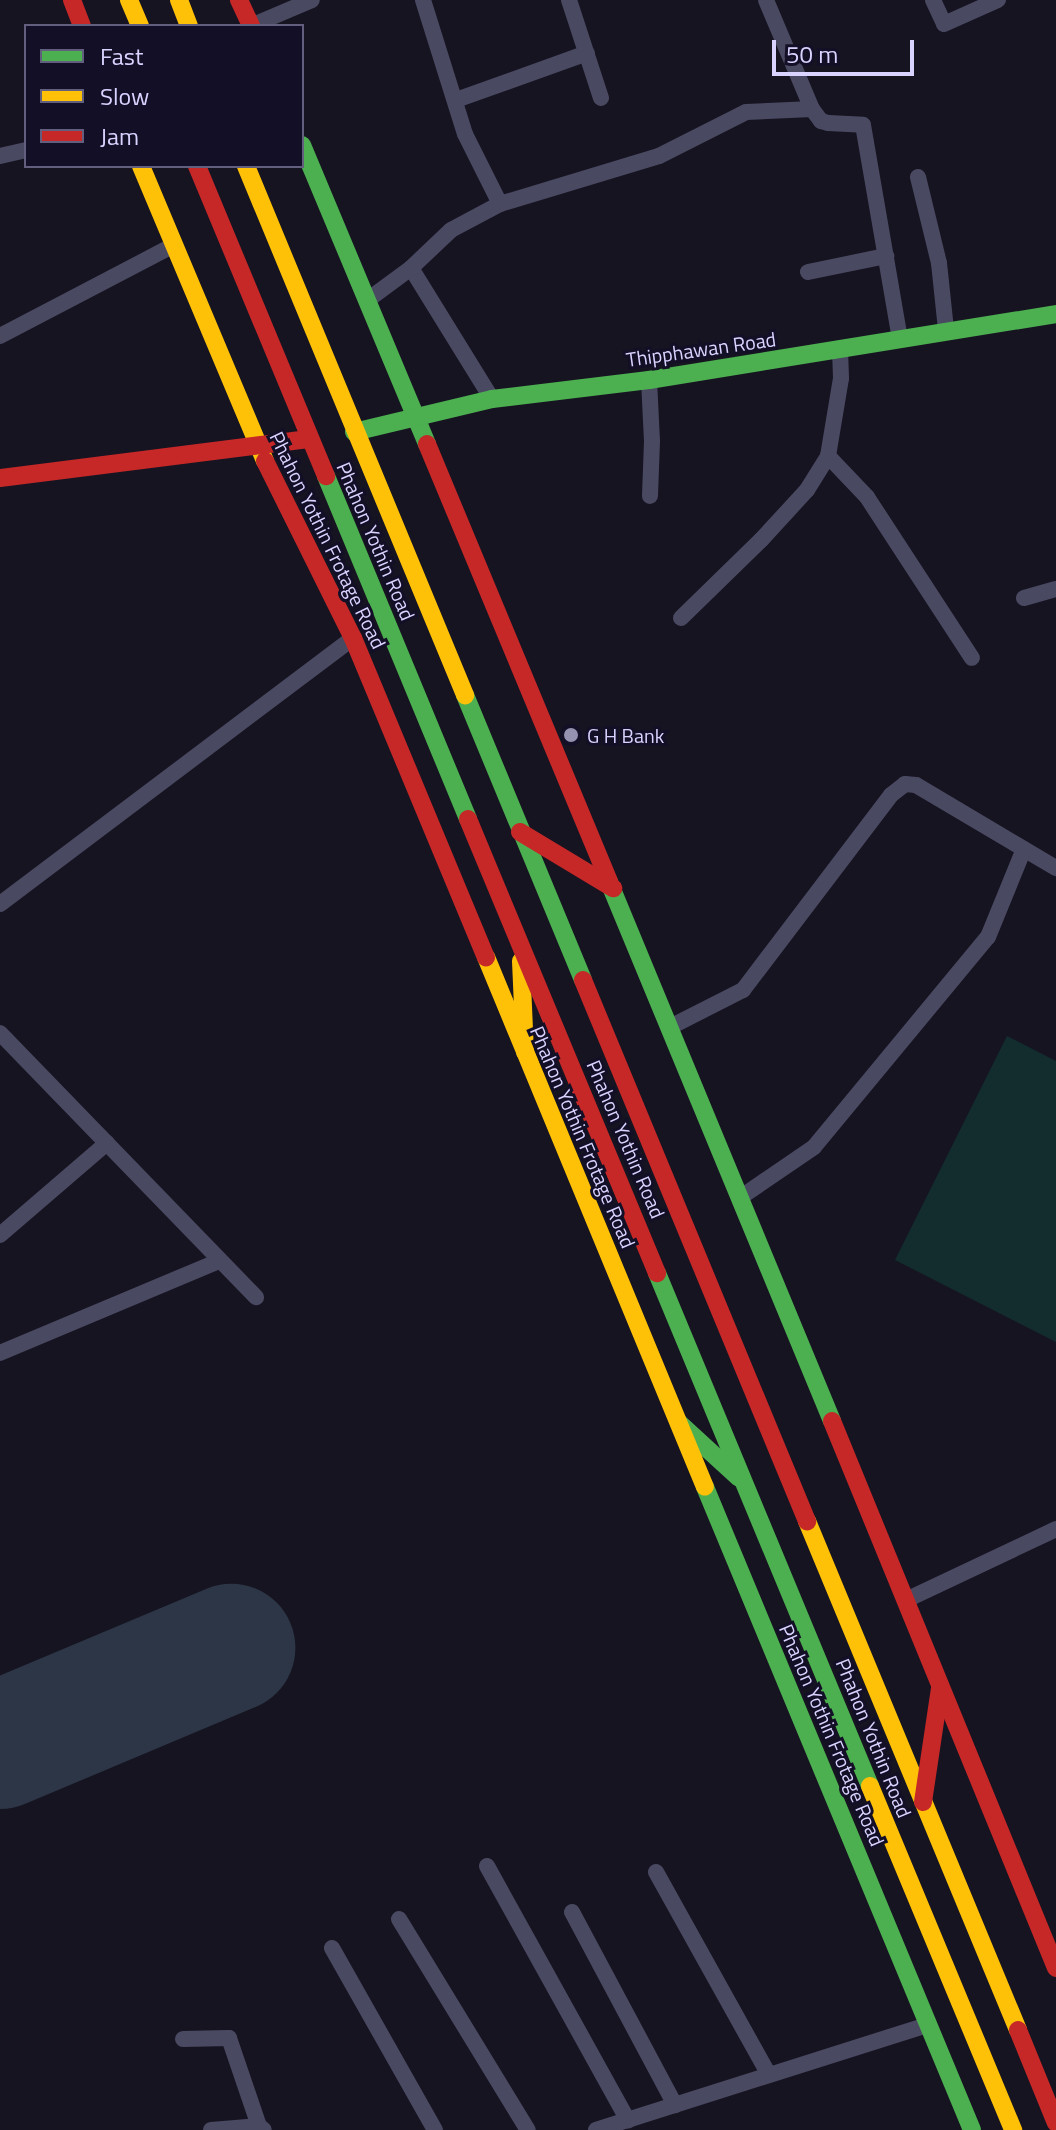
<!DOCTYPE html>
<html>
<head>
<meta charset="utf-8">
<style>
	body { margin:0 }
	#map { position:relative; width:1056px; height:2130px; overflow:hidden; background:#161421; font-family:"Titillium Web",sans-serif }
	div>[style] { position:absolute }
	.green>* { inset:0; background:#132c2d }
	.runway>* { height:128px; margin:-64px; padding:0 64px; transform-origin:64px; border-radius:64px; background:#2c3646 }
	.street>* { height:16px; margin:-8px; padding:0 8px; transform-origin:8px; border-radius:8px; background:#4a4962 }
	.fast>* { height:18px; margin:-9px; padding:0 9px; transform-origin:9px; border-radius:9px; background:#4caf50 }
	.slow>* { height:18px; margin:-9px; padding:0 9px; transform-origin:9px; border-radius:9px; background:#ffc107 }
	.jam>* { height:18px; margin:-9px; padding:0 9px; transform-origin:9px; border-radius:9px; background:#c62828 }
	.dots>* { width:22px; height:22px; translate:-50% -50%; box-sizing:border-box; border:4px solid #130f26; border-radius:50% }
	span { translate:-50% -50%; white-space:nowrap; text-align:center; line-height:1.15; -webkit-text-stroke:6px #130f26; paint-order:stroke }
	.street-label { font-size:20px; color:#d9d4ff }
	.poi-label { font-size:20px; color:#d9d4ff }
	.left { translate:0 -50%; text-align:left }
	.legend { position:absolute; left:24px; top:24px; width:280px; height:144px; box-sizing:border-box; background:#130f26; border:2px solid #625e7d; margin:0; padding:10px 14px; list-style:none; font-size:24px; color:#d9d4ff }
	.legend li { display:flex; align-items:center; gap:16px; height:40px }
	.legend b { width:40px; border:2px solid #625e7d }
	.scale { position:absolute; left:772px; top:40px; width:142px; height:36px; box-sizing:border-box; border:4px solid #d9d4ff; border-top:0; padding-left:10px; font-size:24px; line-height:28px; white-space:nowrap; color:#d9d4ff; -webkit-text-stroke:6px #130f26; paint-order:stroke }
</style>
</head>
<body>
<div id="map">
	<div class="green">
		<i style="clip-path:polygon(1007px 1036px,1056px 1061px,1056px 1342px,895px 1260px)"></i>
	</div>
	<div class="runway">
		<i style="left:0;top:1745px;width:251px;rotate:-22.8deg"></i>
	</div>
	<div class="street">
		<i style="left:423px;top:0;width:140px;rotate:72.6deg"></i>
		<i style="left:465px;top:134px;width:78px;rotate:63.4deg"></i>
		<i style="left:569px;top:0;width:103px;rotate:71.9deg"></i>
		<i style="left:933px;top:0;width:26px;rotate:65deg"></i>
		<i style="left:944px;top:24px;width:59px;rotate:-24deg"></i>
		<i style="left:251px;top:26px;width:66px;rotate:-23.1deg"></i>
		<i style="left:456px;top:100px;width:139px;rotate:-19.7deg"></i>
		<i style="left:812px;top:109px;width:15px;rotate:53deg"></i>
		<i style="left:821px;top:121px;width:7px;rotate:16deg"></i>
		<i style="left:828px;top:123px;width:35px;rotate:3deg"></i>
		<i style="left:863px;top:125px;width:217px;rotate:80.2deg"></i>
		<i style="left:0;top:156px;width:27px;rotate:-13deg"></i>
		<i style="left:918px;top:177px;width:89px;rotate:76.3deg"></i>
		<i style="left:939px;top:263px;width:67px;rotate:84deg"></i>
		<i style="left:411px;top:268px;width:154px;rotate:58.3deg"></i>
		<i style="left:808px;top:272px;width:80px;rotate:-11.6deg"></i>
		<i style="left:369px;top:299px;width:52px;rotate:-36.4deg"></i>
		<i style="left:411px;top:268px;width:55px;rotate:-43.5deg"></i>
		<i style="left:451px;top:230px;width:55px;rotate:-28deg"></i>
		<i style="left:500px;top:204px;width:166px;rotate:-16.8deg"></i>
		<i style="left:659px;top:156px;width:97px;rotate:-26.8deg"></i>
		<i style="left:746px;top:112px;width:66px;rotate:-2.6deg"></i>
		<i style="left:812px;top:109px;width:118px;rotate:-112.9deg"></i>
		<i style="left:0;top:336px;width:196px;rotate:-27.6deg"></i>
		<i style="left:649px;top:380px;width:61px;rotate:87.2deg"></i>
		<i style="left:652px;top:441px;width:55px;rotate:92.1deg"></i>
		<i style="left:828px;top:456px;width:57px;rotate:46.4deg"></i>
		<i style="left:867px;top:497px;width:192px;rotate:56.9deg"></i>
		<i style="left:1024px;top:598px;width:33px;rotate:-16deg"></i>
		<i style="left:681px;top:618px;width:112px;rotate:-44.3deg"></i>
		<i style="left:761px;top:540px;width:68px;rotate:-47.4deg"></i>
		<i style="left:807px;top:490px;width:40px;rotate:-58deg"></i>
		<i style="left:828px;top:456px;width:79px;rotate:-80.5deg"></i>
		<i style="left:841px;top:378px;width:27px;rotate:-92deg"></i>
		<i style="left:0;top:904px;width:442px;rotate:-37deg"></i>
		<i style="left:670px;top:1027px;width:82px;rotate:-26.9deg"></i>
		<i style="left:743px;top:990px;width:245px;rotate:-52.8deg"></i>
		<i style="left:891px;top:795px;width:18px;rotate:-38deg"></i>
		<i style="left:905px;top:784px;width:11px;rotate:5deg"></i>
		<i style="left:916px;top:785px;width:163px;rotate:30.7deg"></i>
		<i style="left:0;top:1033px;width:368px;rotate:45.9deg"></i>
		<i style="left:741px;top:1197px;width:88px;rotate:-34.4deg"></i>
		<i style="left:814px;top:1147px;width:273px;rotate:-50.4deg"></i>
		<i style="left:988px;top:937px;width:95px;rotate:-67.8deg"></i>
		<i style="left:0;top:1235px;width:141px;rotate:-40.7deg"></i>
		<i style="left:0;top:1353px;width:238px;rotate:-22.8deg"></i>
		<i style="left:906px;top:1600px;width:166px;rotate:-25.3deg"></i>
		<i style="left:487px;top:1866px;width:291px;rotate:61deg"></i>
		<i style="left:656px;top:1872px;width:232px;rotate:60.9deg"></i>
		<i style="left:572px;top:1912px;width:219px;rotate:61.9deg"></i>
		<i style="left:399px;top:1919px;width:247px;rotate:58.6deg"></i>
		<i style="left:332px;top:1948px;width:209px;rotate:60.5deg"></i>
		<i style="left:183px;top:2039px;width:46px;rotate:-1.2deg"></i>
		<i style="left:229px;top:2038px;width:93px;rotate:71.2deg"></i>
		<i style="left:259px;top:2126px;width:6px;rotate:39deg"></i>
		<i style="left:211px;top:2130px;width:48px;rotate:-4.8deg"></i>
		<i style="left:596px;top:2130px;width:348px;rotate:-17.6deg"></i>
	</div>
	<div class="fast">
		<i style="left:302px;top:145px;width:324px;rotate:67.3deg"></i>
		<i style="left:354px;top:432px;width:142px;rotate:-13.4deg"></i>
		<i style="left:492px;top:399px;width:158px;rotate:-6.9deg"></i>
		<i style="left:649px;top:380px;width:412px;rotate:-9.2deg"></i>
		<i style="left:326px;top:476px;width:371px;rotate:67.5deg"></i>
		<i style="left:465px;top:695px;width:308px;rotate:67.5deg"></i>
		<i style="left:609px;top:882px;width:583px;rotate:67.52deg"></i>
		<i style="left:657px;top:1273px;width:555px;rotate:67.45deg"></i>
		<i style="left:679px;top:1423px;width:81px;rotate:42.5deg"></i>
		<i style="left:705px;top:1487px;width:696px;rotate:67.45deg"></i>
	</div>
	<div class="slow">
		<i style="left:129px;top:0;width:28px;rotate:67deg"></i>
		<i style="left:179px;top:0;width:28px;rotate:69deg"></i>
		<i style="left:141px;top:166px;width:320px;rotate:67.2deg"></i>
		<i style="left:246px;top:166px;width:573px;rotate:67.51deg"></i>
		<i style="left:486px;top:957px;width:573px;rotate:67.55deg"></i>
		<i style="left:521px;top:961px;width:91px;rotate:87.5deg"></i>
		<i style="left:807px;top:1521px;width:551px;rotate:67.48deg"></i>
		<i style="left:870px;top:1786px;width:373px;rotate:67.4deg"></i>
	</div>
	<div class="jam">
		<i style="left:72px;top:0;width:28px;rotate:69deg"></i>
		<i style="left:239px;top:0;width:29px;rotate:65deg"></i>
		<i style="left:197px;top:166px;width:336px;rotate:67.4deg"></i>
		<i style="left:427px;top:444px;width:474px;rotate:67.4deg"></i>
		<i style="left:265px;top:461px;width:198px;rotate:63.6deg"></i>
		<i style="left:353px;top:638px;width:346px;rotate:67.4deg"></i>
		<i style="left:0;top:478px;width:311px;rotate:-7.2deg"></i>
		<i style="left:468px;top:819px;width:492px;rotate:67.4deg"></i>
		<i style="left:520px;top:832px;width:109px;rotate:31.1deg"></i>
		<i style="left:583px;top:980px;width:586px;rotate:67.51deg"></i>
		<i style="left:832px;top:1421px;width:591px;rotate:67.73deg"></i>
		<i style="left:923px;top:1802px;width:115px;rotate:-81.5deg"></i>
		<i style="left:1018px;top:2030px;width:100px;rotate:67.8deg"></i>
	</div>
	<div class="dots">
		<i style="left:571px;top:735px;background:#9591b1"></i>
	</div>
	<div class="street-label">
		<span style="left:701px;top:349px;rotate:-8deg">Thipphawan Road</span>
		<span style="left:328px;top:540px;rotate:64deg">Phahon Yothin Frotage Road</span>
		<span style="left:376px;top:541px;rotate:67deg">Phahon Yothin Road</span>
		<span style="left:583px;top:1137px;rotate:67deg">Phahon Yothin Frotage Road</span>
		<span style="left:626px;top:1139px;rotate:67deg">Phahon Yothin Road</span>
		<span style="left:832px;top:1735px;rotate:67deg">Phahon Yothin Frotage Road</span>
		<span style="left:874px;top:1738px;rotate:68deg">Phahon Yothin Road</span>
	</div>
	<div class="poi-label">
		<span class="left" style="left:587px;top:735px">G H Bank</span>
	</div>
	<ul class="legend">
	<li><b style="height:10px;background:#4caf50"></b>Fast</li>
	<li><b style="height:10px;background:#ffc107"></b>Slow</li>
	<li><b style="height:10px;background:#c62828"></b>Jam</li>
	</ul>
	<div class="scale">50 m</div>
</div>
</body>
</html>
